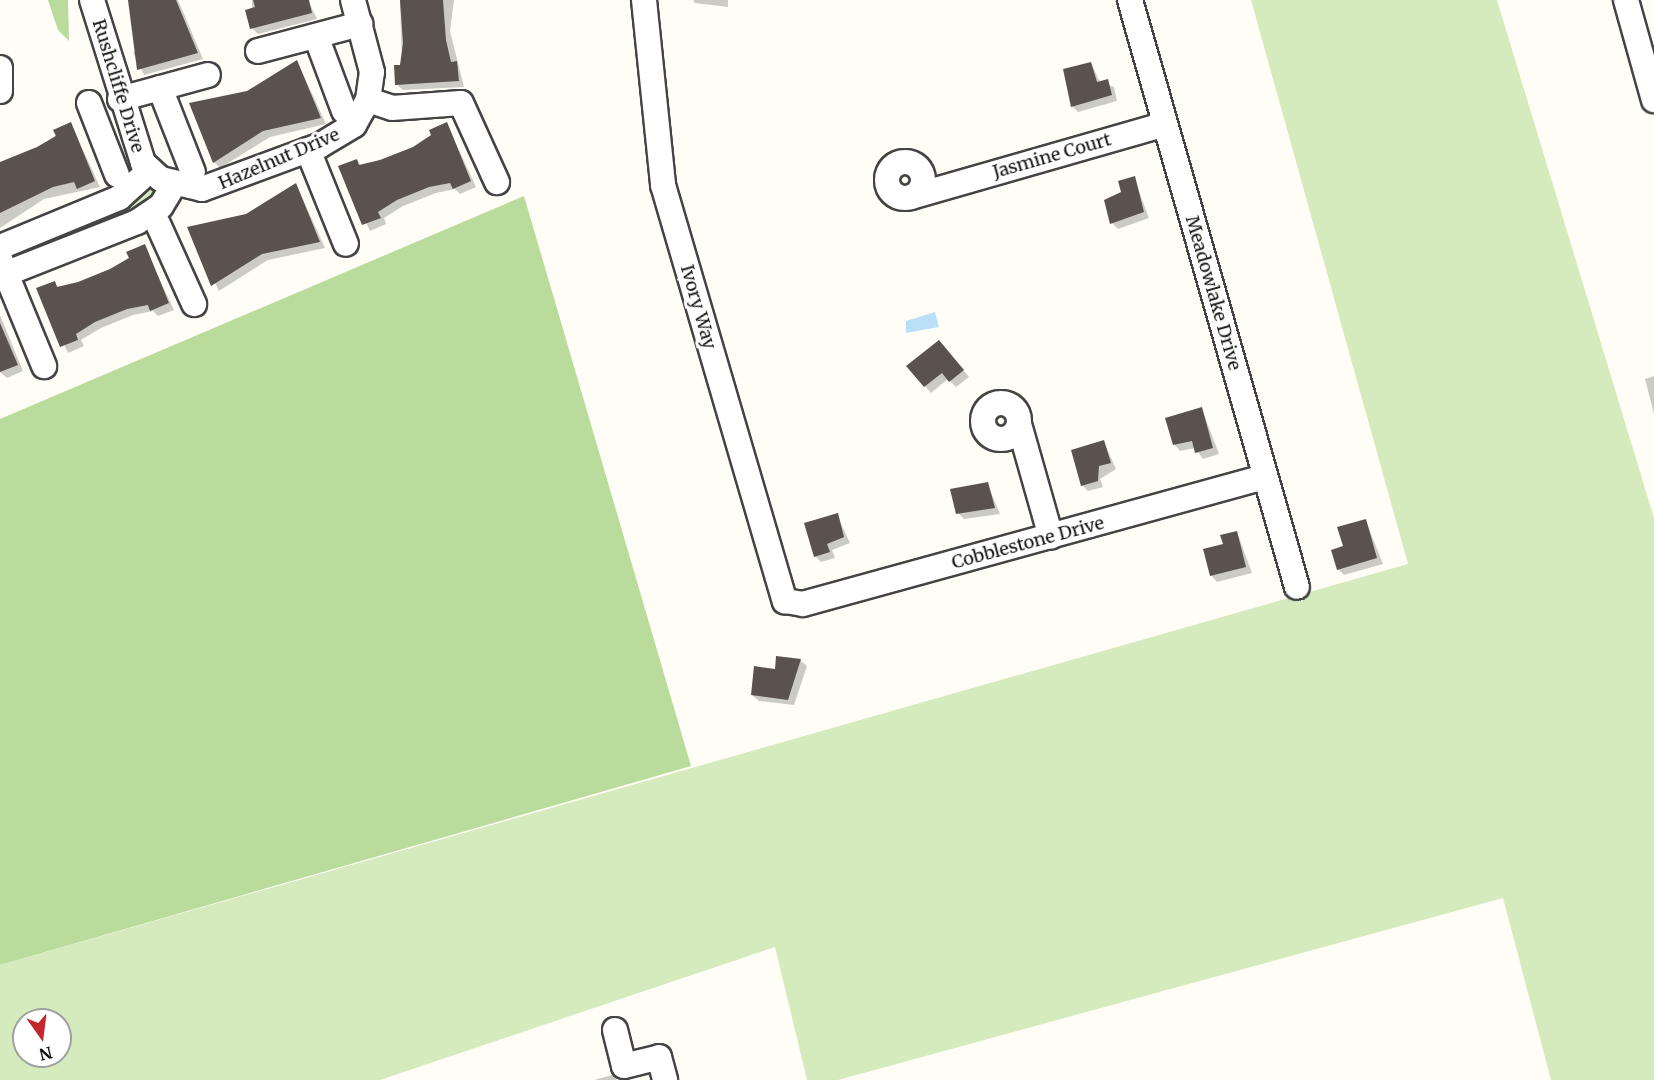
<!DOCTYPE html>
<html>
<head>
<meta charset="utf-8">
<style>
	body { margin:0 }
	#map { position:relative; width:1654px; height:1080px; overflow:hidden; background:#fffdf5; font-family:Merriweather,serif }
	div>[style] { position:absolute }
	.green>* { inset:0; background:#d5ebbd }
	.forest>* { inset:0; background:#b9dc9c }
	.water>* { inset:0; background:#b9e0f7 }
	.shadow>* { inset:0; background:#0003 }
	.building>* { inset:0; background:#5a524d }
	.roads { filter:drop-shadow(2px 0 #444) drop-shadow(-2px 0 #444) drop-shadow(0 2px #444) drop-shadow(0 -2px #444) }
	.minor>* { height:24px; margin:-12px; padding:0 12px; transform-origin:12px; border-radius:12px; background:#fff }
	.minor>.ring { margin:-12px; padding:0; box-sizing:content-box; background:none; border:24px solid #fff; border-radius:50% }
	span { translate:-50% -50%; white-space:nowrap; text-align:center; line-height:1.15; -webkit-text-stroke:6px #fff; paint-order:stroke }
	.street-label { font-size:18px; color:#111 }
	.north { position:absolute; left:12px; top:1008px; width:60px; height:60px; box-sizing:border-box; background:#fff; border:2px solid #a0a0a0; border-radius:50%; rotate:166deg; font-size:16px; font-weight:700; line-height:24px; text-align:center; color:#111 }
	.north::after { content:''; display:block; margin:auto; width:21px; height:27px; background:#c4262e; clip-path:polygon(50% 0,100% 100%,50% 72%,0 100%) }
</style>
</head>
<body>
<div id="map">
	<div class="green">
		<i style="clip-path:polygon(evenodd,1251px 0,1497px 0,1654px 518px,1654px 1080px,1551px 1080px,1503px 898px,838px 1080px,807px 1080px,775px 947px,380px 1080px,0 1080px,0 965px,1408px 564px,1251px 0,24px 1020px,60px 1020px,60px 1056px,24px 1056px,24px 1020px)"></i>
		<i style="clip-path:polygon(148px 184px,159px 190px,151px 205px,12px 260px,10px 251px)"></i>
	</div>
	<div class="forest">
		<i style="clip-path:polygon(48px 0,68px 0,69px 41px,58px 30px)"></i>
		<i style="clip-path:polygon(524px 196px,691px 766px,0 965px,0 419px)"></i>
	</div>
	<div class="water">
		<i style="clip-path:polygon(935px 312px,939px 327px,906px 333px,906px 321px)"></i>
	</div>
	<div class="shadow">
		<i style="clip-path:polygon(129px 0,178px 0,203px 59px,144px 75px,133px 52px,140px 50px)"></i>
		<i style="clip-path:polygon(252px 0,308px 0,317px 19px,258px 34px,252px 28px)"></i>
		<i style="clip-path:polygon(400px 0,454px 0,450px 31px,464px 87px,403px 90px,396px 84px,402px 66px)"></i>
		<i style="clip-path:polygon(693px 0,728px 0,728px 7px,695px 3px)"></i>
		<i style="clip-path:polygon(297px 61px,326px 124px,270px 137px,220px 168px,214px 162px,247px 92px)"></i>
		<i style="clip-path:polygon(1091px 63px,1100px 82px,1114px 87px,1117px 101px,1078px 112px,1072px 106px)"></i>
		<i style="clip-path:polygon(71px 124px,100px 187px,44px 199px,0 228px,0 163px,37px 149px)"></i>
		<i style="clip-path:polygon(447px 124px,476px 187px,460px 194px,455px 189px,436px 193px,403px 206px,384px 218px,386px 224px,370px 231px,340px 167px,356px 160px,362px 166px,413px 149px)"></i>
		<i style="clip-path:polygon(1134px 178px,1149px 218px,1118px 229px,1112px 223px)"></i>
		<i style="clip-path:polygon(296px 184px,325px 248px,268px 260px,219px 291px,189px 228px,246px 216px)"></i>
		<i style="clip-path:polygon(144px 246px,174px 310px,158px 316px,153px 311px,133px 315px,101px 328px,81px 340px,84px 346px,68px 353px,38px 289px,54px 283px,60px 288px,79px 284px,111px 271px)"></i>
		<i style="clip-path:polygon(0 315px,23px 371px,7px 378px,0 372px)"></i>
		<i style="clip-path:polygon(945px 348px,969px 377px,956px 387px,948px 379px,931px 393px,909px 366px)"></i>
		<i style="clip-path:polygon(1654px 376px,1654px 414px,1645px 379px)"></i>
		<i style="clip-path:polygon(1202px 409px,1219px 454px,1203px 459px,1195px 448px,1180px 451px,1174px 444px)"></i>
		<i style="clip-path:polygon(1104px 442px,1116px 469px,1100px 479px,1103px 487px,1088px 491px,1082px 485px)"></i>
		<i style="clip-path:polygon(987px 483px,1000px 514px,964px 519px,958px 513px)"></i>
		<i style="clip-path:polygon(837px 515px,850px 543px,832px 550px,835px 558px,821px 562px,815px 556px)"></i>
		<i style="clip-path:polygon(1366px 521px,1383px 564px,1344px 575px,1338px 569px,1345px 547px)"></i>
		<i style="clip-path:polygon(1237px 532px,1252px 573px,1217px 582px,1211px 575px)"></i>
		<i style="clip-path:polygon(800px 660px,807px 666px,794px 705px,759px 701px,752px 695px,776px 670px)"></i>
		<i style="clip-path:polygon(612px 1075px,617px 1080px,594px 1080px)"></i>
	</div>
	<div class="building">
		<i style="clip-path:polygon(128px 0,176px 0,198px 53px,137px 70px)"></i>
		<i style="clip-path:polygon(253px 0,309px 0,312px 13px,250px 29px,245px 10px,255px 7px)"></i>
		<i style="clip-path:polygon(400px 0,443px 0,446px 40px,451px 62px,457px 61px,459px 81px,395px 85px,394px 65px,400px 65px,403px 43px)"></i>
		<i style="clip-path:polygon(297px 60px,321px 118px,263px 131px,213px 163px,189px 103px,247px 91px)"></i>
		<i style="clip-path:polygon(1091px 62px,1097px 82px,1108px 79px,1112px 95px,1071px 107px,1063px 69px)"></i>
		<i style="clip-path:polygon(71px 122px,95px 181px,77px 189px,74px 182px,53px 187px,0 213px,0 162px,37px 147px,56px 136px,53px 130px)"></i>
		<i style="clip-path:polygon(447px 122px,471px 181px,453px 189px,450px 183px,429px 187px,397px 200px,378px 212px,381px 218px,362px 225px,338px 166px,357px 159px,359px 165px,380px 160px,413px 147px,431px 135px,429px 130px)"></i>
		<i style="clip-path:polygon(1135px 176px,1144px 212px,1110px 224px,1104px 200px,1121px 192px,1118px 181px)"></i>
		<i style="clip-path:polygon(296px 183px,320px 242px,262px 254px,211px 286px,187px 227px,246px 214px)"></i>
		<i style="clip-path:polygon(145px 244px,169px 303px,150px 311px,148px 305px,127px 309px,95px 322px,76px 334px,78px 340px,60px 347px,36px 288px,55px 281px,57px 287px,78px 282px,110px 269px,129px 258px,126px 252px)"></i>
		<i style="clip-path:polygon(0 323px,18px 365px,0 372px)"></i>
		<i style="clip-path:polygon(939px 340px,964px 370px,949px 382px,942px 373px,924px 387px,906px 366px)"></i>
		<i style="clip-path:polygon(1202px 407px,1213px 448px,1195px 453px,1192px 441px,1173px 445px,1165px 418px)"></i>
		<i style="clip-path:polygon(1104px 440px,1111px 463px,1099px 466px,1098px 481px,1081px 486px,1071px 450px)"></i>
		<i style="clip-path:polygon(988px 482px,995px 508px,956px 514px,950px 489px)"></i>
		<i style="clip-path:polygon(838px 513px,844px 537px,827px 544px,830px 552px,814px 557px,804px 523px)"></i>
		<i style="clip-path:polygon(1366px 519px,1377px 558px,1337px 570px,1331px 550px,1343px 546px,1337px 527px)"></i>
		<i style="clip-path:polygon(1237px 531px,1246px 567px,1210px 576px,1203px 549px,1223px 544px,1220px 535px)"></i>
		<i style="clip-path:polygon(776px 656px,801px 659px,788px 700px,751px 695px,754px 666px,775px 669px)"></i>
	</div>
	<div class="roads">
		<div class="minor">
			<i style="left:92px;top:0;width:171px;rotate:72.6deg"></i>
			<i style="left:143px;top:163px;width:24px;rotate:42deg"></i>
			<i style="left:161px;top:179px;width:42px;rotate:13.7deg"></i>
			<i style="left:202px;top:189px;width:125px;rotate:-20.2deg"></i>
			<i style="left:319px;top:146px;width:41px;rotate:-31deg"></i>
			<i style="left:354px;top:125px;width:29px;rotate:-61deg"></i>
			<i style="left:368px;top:100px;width:28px;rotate:-82deg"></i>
			<i style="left:372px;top:72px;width:74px;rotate:-104.8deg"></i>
			<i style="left:644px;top:0;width:186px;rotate:84.1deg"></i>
			<i style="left:663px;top:185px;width:434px;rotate:73.7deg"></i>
			<i style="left:785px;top:601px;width:18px;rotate:9deg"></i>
			<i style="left:803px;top:604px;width:479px;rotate:-15.4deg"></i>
			<i style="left:1130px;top:0;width:610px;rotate:74.12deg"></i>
			<i style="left:1626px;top:0;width:104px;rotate:74.4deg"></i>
			<i style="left:316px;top:36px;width:80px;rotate:69.5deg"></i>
			<i style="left:258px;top:51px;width:106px;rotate:-14.8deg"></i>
			<i style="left:0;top:68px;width:23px;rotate:90deg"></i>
			<i style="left:160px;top:88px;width:90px;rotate:68.6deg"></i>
			<i style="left:120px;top:99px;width:91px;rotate:-15.3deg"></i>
			<i style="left:368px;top:100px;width:25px;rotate:18deg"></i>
			<i style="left:392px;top:108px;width:69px;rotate:-4.1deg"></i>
			<i style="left:461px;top:103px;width:87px;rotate:65.5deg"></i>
			<i style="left:89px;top:103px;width:77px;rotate:68.7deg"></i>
			<i style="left:308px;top:150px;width:101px;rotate:68deg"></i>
			<i class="ring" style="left:887px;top:162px;width:12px;height:12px"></i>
			<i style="left:911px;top:197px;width:264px;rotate:-16deg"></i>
			<i style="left:153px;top:213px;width:100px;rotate:65.7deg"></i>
			<i style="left:0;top:247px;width:129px;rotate:-22.4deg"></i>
			<i style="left:119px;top:198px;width:42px;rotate:-42.1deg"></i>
			<i style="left:0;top:259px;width:116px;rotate:67.6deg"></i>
			<i style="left:0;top:276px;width:147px;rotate:-21.5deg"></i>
			<i style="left:137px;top:222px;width:29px;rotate:-34deg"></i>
			<i style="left:161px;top:206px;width:26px;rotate:-59deg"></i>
			<i class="ring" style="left:983px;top:403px;width:12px;height:12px"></i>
			<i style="left:1019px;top:424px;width:117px;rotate:74.2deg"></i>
			<i style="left:615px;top:1030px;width:37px;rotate:76deg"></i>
			<i style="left:624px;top:1066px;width:36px;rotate:-14deg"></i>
			<i style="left:659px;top:1057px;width:24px;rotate:75deg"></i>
		</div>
	</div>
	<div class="street-label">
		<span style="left:118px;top:86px;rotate:73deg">Rushcliffe Drive</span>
		<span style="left:1052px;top:156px;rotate:-16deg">Jasmine Court</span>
		<span style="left:279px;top:159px;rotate:-23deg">Hazelnut Drive</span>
		<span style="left:1213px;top:293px;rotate:74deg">Meadowlake Drive</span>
		<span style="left:698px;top:307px;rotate:74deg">Ivory Way</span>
		<span style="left:1028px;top:543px;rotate:-15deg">Cobblestone Drive</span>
	</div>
	<div class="north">N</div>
</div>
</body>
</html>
